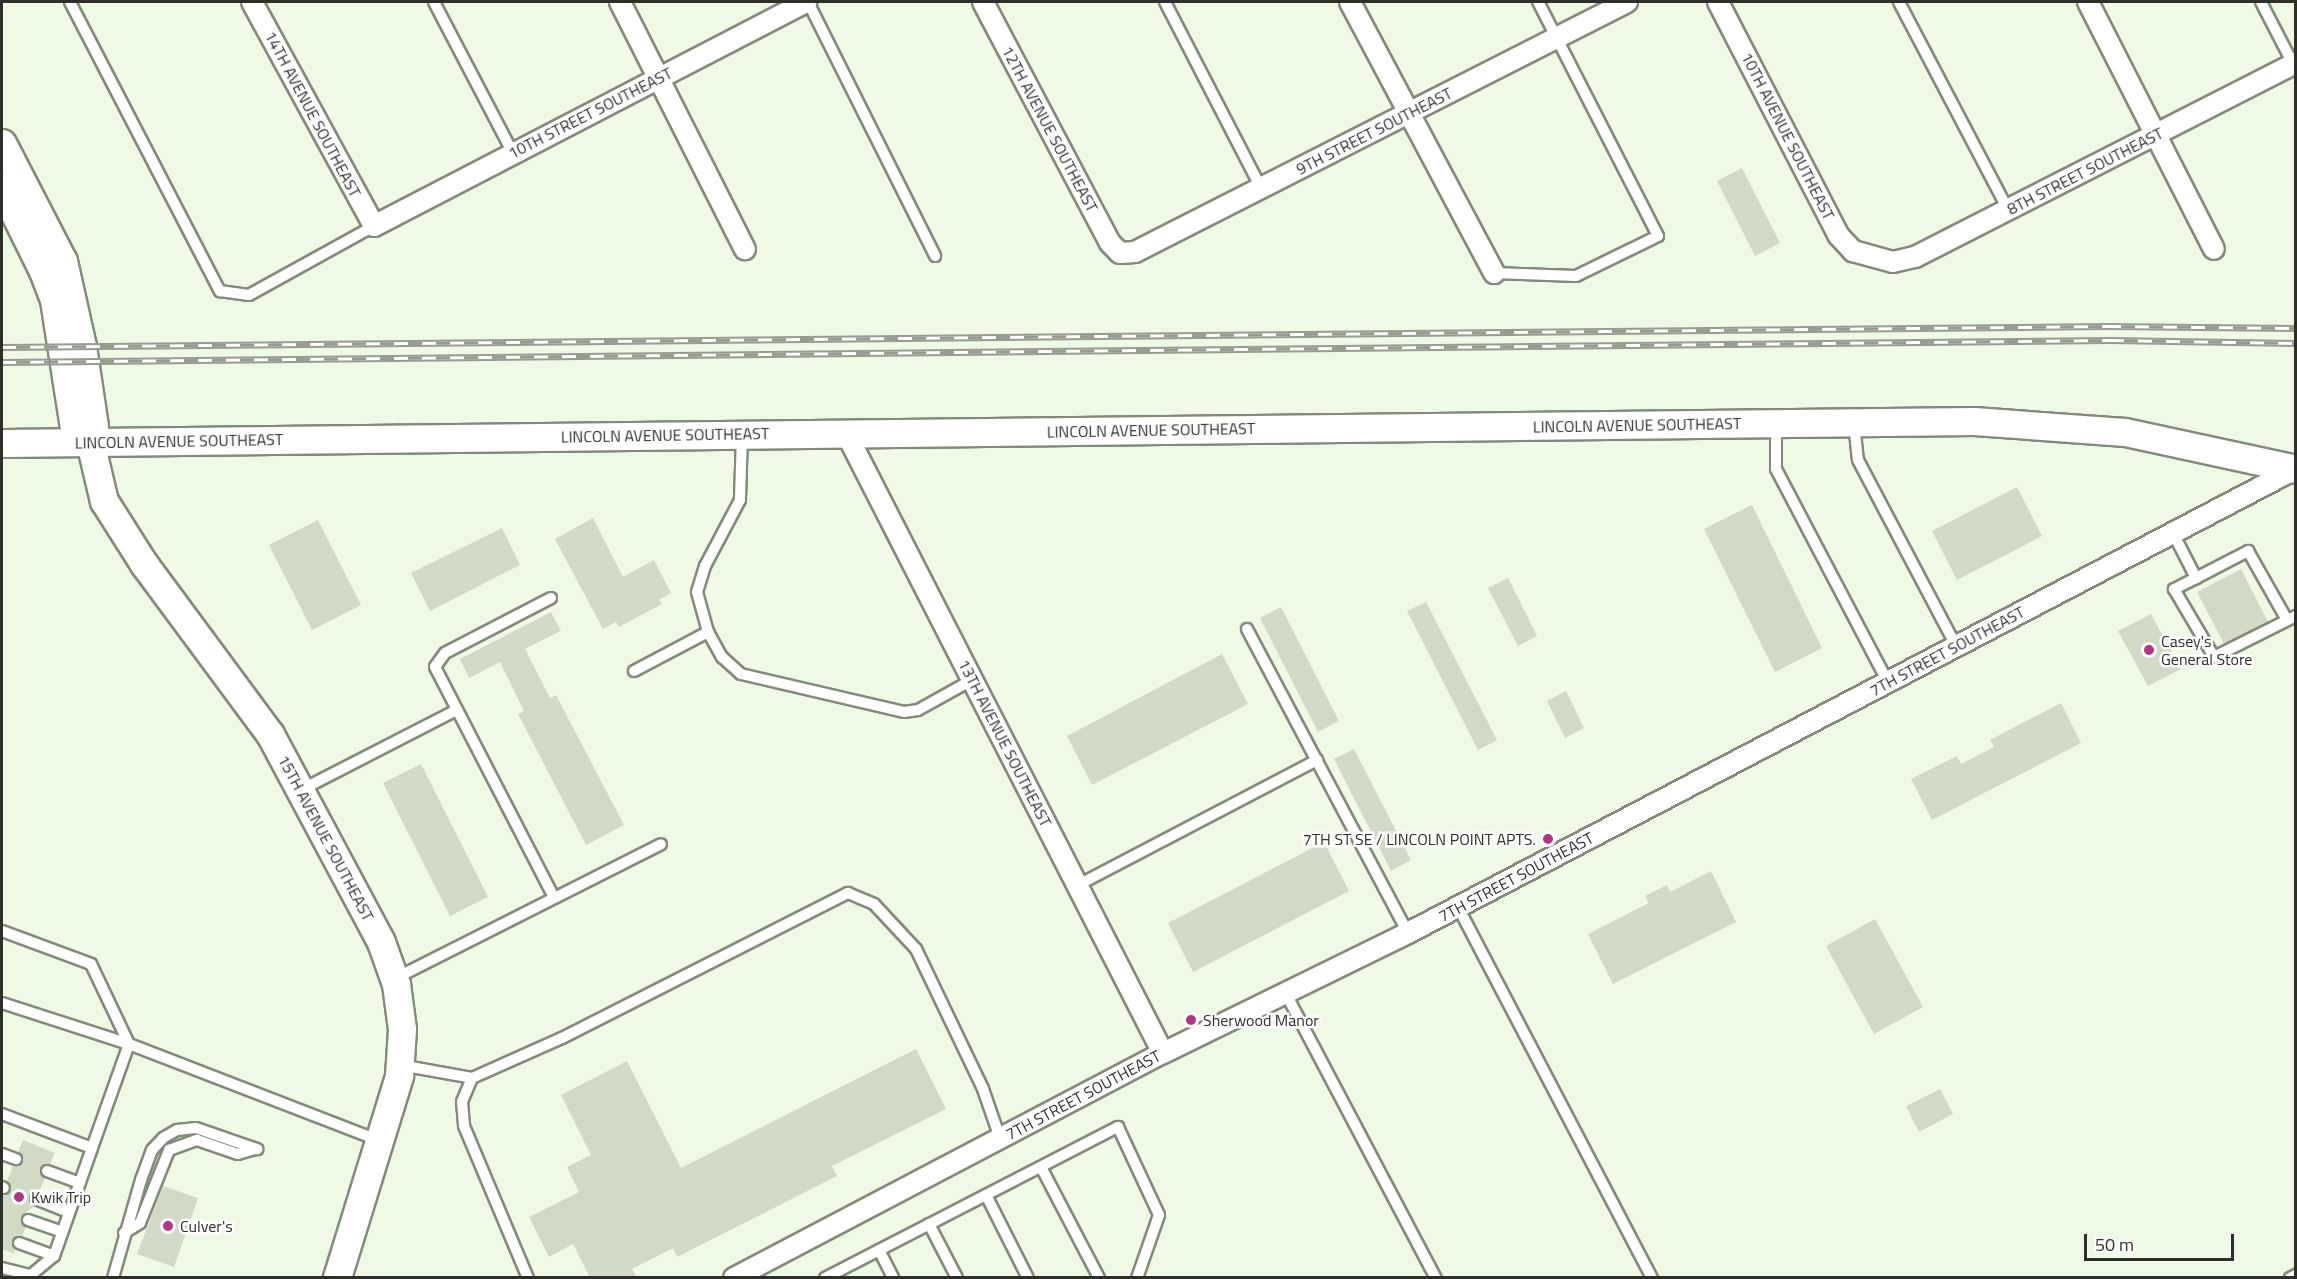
<!DOCTYPE html>
<html>
<head>
<meta charset="utf-8">
<style>
	body { margin:0 }
	#map { position:relative; width:2297px; height:1279px; overflow:hidden; background:#effae6; font-family:"Titillium Web",sans-serif }
	div>[style] { position:absolute }
	.building>* { inset:0; background:#d0dac7 }
	.roads { filter:drop-shadow(2px 0 #828b7a) drop-shadow(-2px 0 #828b7a) drop-shadow(0 2px #828b7a) drop-shadow(0 -2px #828b7a) }
	.lane>* { height:10px; margin:-5px; padding:0 5px; transform-origin:5px; border-radius:5px; background:#fff }
	.street>* { height:20px; margin:-10px; padding:0 10px; transform-origin:10px; border-radius:10px; background:#fff }
	.secondary>* { height:27px; margin:-13.5px; padding:0 13.5px; transform-origin:13.5px; border-radius:13.5px; background:#fff }
	.rail>* { height:7px; margin-top:-3.5px; transform-origin:0; background:repeating-linear-gradient(90deg,#fff 0 14px,#959d8f 0 28px); box-sizing:border-box; border-block:2px solid #959d8f }
	.dots>* { width:16px; height:16px; translate:-50% -50%; box-sizing:border-box; border:3px solid #fff; border-radius:50% }
	span { translate:-50% -50%; white-space:nowrap; text-align:center; line-height:1.15; -webkit-text-stroke:5px #fff; paint-order:stroke }
	.street-label { font-size:16px; color:#2c3029 }
	.poi-label { font-size:16px; color:#2c3029 }
	.left { translate:0 -50%; text-align:left }
	.right { translate:-100% -50%; text-align:right }
	.frame { position:absolute; inset:0; border:3px solid #2c3029; pointer-events:none }
	.scale { position:absolute; left:2084px; top:1234px; width:150px; height:27px; box-sizing:border-box; border:3px solid #2c3029; border-top:0; padding-left:8px; font-size:18px; line-height:21px; white-space:nowrap; color:#2c3029; -webkit-text-stroke:4px #fff; paint-order:stroke }
</style>
</head>
<body>
<div id="map">
	<div class="building">
		<i style="clip-path:polygon(1742px 168px,1780px 243px,1755px 256px,1717px 181px)"></i>
		<i style="clip-path:polygon(2017px 487px,2042px 536px,1957px 580px,1932px 531px)"></i>
		<i style="clip-path:polygon(1752px 505px,1822px 648px,1775px 672px,1704px 529px)"></i>
		<i style="clip-path:polygon(593px 518px,623px 577px,654px 560px,671px 593px,659px 600px,662px 604px,619px 627px,616px 622px,603px 629px,555px 539px)"></i>
		<i style="clip-path:polygon(318px 520px,361px 605px,312px 630px,269px 545px)"></i>
		<i style="clip-path:polygon(502px 528px,520px 565px,430px 611px,411px 573px)"></i>
		<i style="clip-path:polygon(2241px 569px,2268px 622px,2224px 644px,2197px 592px)"></i>
		<i style="clip-path:polygon(1508px 578px,1537px 636px,1518px 646px,1488px 588px)"></i>
		<i style="clip-path:polygon(1426px 602px,1497px 740px,1478px 750px,1407px 611px)"></i>
		<i style="clip-path:polygon(1281px 607px,1339px 721px,1318px 732px,1260px 618px)"></i>
		<i style="clip-path:polygon(551px 612px,561px 631px,525px 649px,550px 698px,556px 695px,624px 825px,586px 845px,518px 714px,524px 711px,500px 662px,469px 678px,460px 659px)"></i>
		<i style="clip-path:polygon(2151px 614px,2181px 669px,2148px 686px,2118px 631px)"></i>
		<i style="clip-path:polygon(1222px 654px,1248px 704px,1092px 785px,1067px 736px)"></i>
		<i style="clip-path:polygon(1566px 691px,1584px 728px,1565px 738px,1547px 701px)"></i>
		<i style="clip-path:polygon(2061px 703px,2081px 743px,1932px 820px,1911px 779px,1957px 756px,1961px 764px,1994px 747px,1990px 740px)"></i>
		<i style="clip-path:polygon(1354px 749px,1411px 860px,1391px 871px,1334px 759px)"></i>
		<i style="clip-path:polygon(421px 764px,488px 897px,450px 916px,383px 783px)"></i>
		<i style="clip-path:polygon(1324px 842px,1349px 891px,1193px 972px,1168px 923px)"></i>
		<i style="clip-path:polygon(1711px 871px,1736px 922px,1613px 984px,1588px 934px,1649px 903px,1645px 896px,1667px 885px,1670px 892px)"></i>
		<i style="clip-path:polygon(1875px 919px,1923px 1007px,1874px 1034px,1826px 946px)"></i>
		<i style="clip-path:polygon(916px 1049px,946px 1109px,832px 1166px,837px 1176px,677px 1257px,673px 1248px,632px 1269px,637px 1278px,590px 1278px,573px 1244px,549px 1257px,529px 1217px,579px 1192px,567px 1167px,591px 1155px,561px 1095px,627px 1061px,681px 1168px)"></i>
		<i style="clip-path:polygon(1940px 1089px,1953px 1114px,1919px 1132px,1906px 1106px)"></i>
		<i style="clip-path:polygon(23px 1140px,55px 1153px,50px 1164px,40px 1168px,45px 1178px,39px 1192px,29px 1197px,34px 1206px,21px 1217px,26px 1227px,22px 1236px,12px 1240px,15px 1254px,2px 1249px,2px 1195px,11px 1191px,7px 1181px,13px 1166px,23px 1162px,18px 1152px)"></i>
		<i style="clip-path:polygon(163px 1186px,198px 1198px,174px 1267px,137px 1254px)"></i>
	</div>
	<div class="roads">
		<div class="lane">
			<i style="left:70px;top:2px;width:326px;rotate:62.6deg"></i>
			<i style="left:220px;top:291px;width:29px;rotate:8deg"></i>
			<i style="left:249px;top:295px;width:143px;rotate:-28.9deg"></i>
			<i style="left:434px;top:2px;width:170px;rotate:62.4deg"></i>
			<i style="left:808px;top:2px;width:284px;rotate:63.4deg"></i>
			<i style="left:1165px;top:2px;width:209px;rotate:62.7deg"></i>
			<i style="left:1899px;top:2px;width:235px;rotate:62.3deg"></i>
			<i style="left:2261px;top:2px;width:70px;rotate:62.7deg"></i>
			<i style="left:1494px;top:273px;width:82px;rotate:2.1deg"></i>
			<i style="left:1576px;top:276px;width:91px;rotate:-26deg"></i>
			<i style="left:1658px;top:236px;width:263px;rotate:-117.1deg"></i>
			<i style="left:1776px;top:423px;width:46px;rotate:90deg"></i>
			<i style="left:1776px;top:469px;width:241px;rotate:62.3deg"></i>
			<i style="left:1854px;top:423px;width:37px;rotate:84deg"></i>
			<i style="left:1858px;top:460px;width:210px;rotate:62.2deg"></i>
			<i style="left:742px;top:435px;width:65px;rotate:91.8deg"></i>
			<i style="left:740px;top:500px;width:75px;rotate:117.9deg"></i>
			<i style="left:705px;top:566px;width:27px;rotate:107deg"></i>
			<i style="left:697px;top:592px;width:41px;rotate:74.6deg"></i>
			<i style="left:708px;top:632px;width:29px;rotate:61deg"></i>
			<i style="left:722px;top:657px;width:25px;rotate:42deg"></i>
			<i style="left:741px;top:674px;width:167px;rotate:13.1deg"></i>
			<i style="left:904px;top:712px;width:14px;rotate:-8deg"></i>
			<i style="left:918px;top:710px;width:62px;rotate:-29.1deg"></i>
			<i style="left:2173px;top:533px;width:51px;rotate:62.9deg"></i>
			<i style="left:2196px;top:578px;width:25px;rotate:153deg"></i>
			<i style="left:2174px;top:589px;width:79px;rotate:59.5deg"></i>
			<i style="left:2214px;top:657px;width:92px;rotate:-26.6deg"></i>
			<i style="left:2196px;top:578px;width:59px;rotate:-27.4deg"></i>
			<i style="left:2248px;top:551px;width:79px;rotate:60.5deg"></i>
			<i style="left:551px;top:598px;width:119px;rotate:152.6deg"></i>
			<i style="left:445px;top:653px;width:17px;rotate:126deg"></i>
			<i style="left:435px;top:667px;width:260px;rotate:62.7deg"></i>
			<i style="left:1247px;top:629px;width:344px;rotate:62.1deg"></i>
			<i style="left:634px;top:671px;width:84px;rotate:-27.8deg"></i>
			<i style="left:301px;top:790px;width:173px;rotate:-27.2deg"></i>
			<i style="left:1078px;top:885px;width:270px;rotate:-27.6deg"></i>
			<i style="left:1458px;top:907px;width:419px;rotate:62.4deg"></i>
			<i style="left:2px;top:931px;width:95px;rotate:20.3deg"></i>
			<i style="left:91px;top:964px;width:89px;rotate:64.6deg"></i>
			<i style="left:129px;top:1044px;width:269px;rotate:21.1deg"></i>
			<i style="left:394px;top:979px;width:299px;rotate:-26.8deg"></i>
			<i style="left:1286px;top:994px;width:321px;rotate:62.2deg"></i>
			<i style="left:2px;top:1003px;width:133px;rotate:17.9deg"></i>
			<i style="left:129px;top:1044px;width:110px;rotate:109.6deg"></i>
			<i style="left:92px;top:1148px;width:96px;rotate:-159.3deg"></i>
			<i style="left:400px;top:1065px;width:73px;rotate:10.2deg"></i>
			<i style="left:472px;top:1078px;width:98px;rotate:-24deg"></i>
			<i style="left:562px;top:1038px;width:321px;rotate:-26.9deg"></i>
			<i style="left:848px;top:893px;width:28px;rotate:23deg"></i>
			<i style="left:874px;top:904px;width:62px;rotate:47deg"></i>
			<i style="left:916px;top:949px;width:155px;rotate:64.4deg"></i>
			<i style="left:983px;top:1089px;width:52px;rotate:70.9deg"></i>
			<i style="left:472px;top:1078px;width:26px;rotate:113deg"></i>
			<i style="left:462px;top:1102px;width:24px;rotate:85deg"></i>
			<i style="left:464px;top:1126px;width:165px;rotate:67.2deg"></i>
			<i style="left:2px;top:1154px;width:15px;rotate:20deg"></i>
			<i style="left:1041px;top:1167px;width:125px;rotate:62.4deg"></i>
			<i style="left:47px;top:1171px;width:35px;rotate:20deg"></i>
			<i style="left:2px;top:1187px;width:2px;rotate:27deg"></i>
			<i style="left:986px;top:1195px;width:93px;rotate:63.2deg"></i>
			<i style="left:36px;top:1199px;width:35px;rotate:22deg"></i>
			<i style="left:28px;top:1220px;width:36px;rotate:19deg"></i>
			<i style="left:929px;top:1224px;width:61px;rotate:62.6deg"></i>
			<i style="left:124px;top:1233px;width:19px;rotate:-32deg"></i>
			<i style="left:140px;top:1223px;width:79px;rotate:-68.3deg"></i>
			<i style="left:169px;top:1150px;width:30px;rotate:-20deg"></i>
			<i style="left:197px;top:1140px;width:43px;rotate:18.9deg"></i>
			<i style="left:238px;top:1154px;width:19px;rotate:-16deg"></i>
			<i style="left:19px;top:1243px;width:37px;rotate:20deg"></i>
			<i style="left:879px;top:1250px;width:31px;rotate:63deg"></i>
			<i style="left:2px;top:1268px;width:30px;rotate:14deg"></i>
			<i style="left:31px;top:1275px;width:30px;rotate:-40deg"></i>
			<i style="left:54px;top:1256px;width:114px;rotate:-70.6deg"></i>
			<i style="left:113px;top:1278px;width:102px;rotate:-74.1deg"></i>
			<i style="left:141px;top:1180px;width:32px;rotate:-70deg"></i>
			<i style="left:152px;top:1150px;width:16px;rotate:-47deg"></i>
			<i style="left:163px;top:1138px;width:16px;rotate:-30deg"></i>
			<i style="left:177px;top:1130px;width:19px;rotate:-6deg"></i>
			<i style="left:196px;top:1128px;width:65px;rotate:19deg"></i>
			<i style="left:825px;top:1278px;width:330px;rotate:-27.3deg"></i>
			<i style="left:1118px;top:1127px;width:97px;rotate:65deg"></i>
			<i style="left:1159px;top:1215px;width:67px;rotate:109.2deg"></i>
			<i style="left:2290px;top:1278px;width:7px;rotate:-27deg"></i>
		</div>
		<div class="street">
			<i style="left:252px;top:2px;width:255px;rotate:61.4deg"></i>
			<i style="left:374px;top:226px;width:487px;rotate:-27.4deg"></i>
			<i style="left:620px;top:2px;width:277px;rotate:63.2deg"></i>
			<i style="left:983px;top:2px;width:272px;rotate:62.2deg"></i>
			<i style="left:1110px;top:243px;width:14px;rotate:45deg"></i>
			<i style="left:1120px;top:253px;width:15px;rotate:-4deg"></i>
			<i style="left:1135px;top:252px;width:552px;rotate:-26.94deg"></i>
			<i style="left:1350px;top:2px;width:307px;rotate:62deg"></i>
			<i style="left:1718px;top:2px;width:263px;rotate:62.7deg"></i>
			<i style="left:1839px;top:236px;width:21px;rotate:47deg"></i>
			<i style="left:1853px;top:251px;width:41px;rotate:15.4deg"></i>
			<i style="left:1893px;top:262px;width:23px;rotate:-13deg"></i>
			<i style="left:1915px;top:257px;width:428px;rotate:-27deg"></i>
			<i style="left:2088px;top:2px;width:277px;rotate:63deg"></i>
			<i style="left:846px;top:433px;width:696px;rotate:62.92deg"></i>
			<i style="left:734px;top:1278px;width:484px;rotate:-27.7deg"></i>
			<i style="left:1163px;top:1053px;width:273px;rotate:-26.1deg"></i>
			<i style="left:1408px;top:933px;width:1001px;rotate:-27.61deg"></i>
		</div>
		<div class="secondary">
			<i style="left:2px;top:143px;width:133px;rotate:62.7deg"></i>
			<i style="left:63px;top:261px;width:87px;rotate:77.4deg"></i>
			<i style="left:82px;top:346px;width:81px;rotate:81.5deg"></i>
			<i style="left:94px;top:426px;width:16px;rotate:104deg"></i>
			<i style="left:90px;top:442px;width:61px;rotate:76.7deg"></i>
			<i style="left:104px;top:501px;width:75px;rotate:57.6deg"></i>
			<i style="left:144px;top:564px;width:212px;rotate:53.5deg"></i>
			<i style="left:270px;top:734px;width:236px;rotate:61.9deg"></i>
			<i style="left:381px;top:942px;width:45px;rotate:70.3deg"></i>
			<i style="left:396px;top:984px;width:45px;rotate:82.4deg"></i>
			<i style="left:402px;top:1029px;width:47px;rotate:93.7deg"></i>
			<i style="left:399px;top:1076px;width:211px;rotate:107.1deg"></i>
			<i style="left:2px;top:188px;width:93px;rotate:63.7deg"></i>
			<i style="left:43px;top:271px;width:31px;rotate:69deg"></i>
			<i style="left:54px;top:300px;width:129px;rotate:81.1deg"></i>
			<i style="left:74px;top:427px;width:22px;rotate:43deg"></i>
			<i style="left:2px;top:443px;width:1972px;rotate:-0.64deg"></i>
			<i style="left:1974px;top:421px;width:151px;rotate:4.2deg"></i>
			<i style="left:2125px;top:432px;width:175px;rotate:12.2deg"></i>
		</div>
	</div>
	<div class="rail">
		<i style="left:2px;top:347px;width:2105px;rotate:-0.57deg"></i>
		<i style="left:2107px;top:326px;width:189px;rotate:0.6deg"></i>
		<i style="left:2px;top:362px;width:2108px;rotate:-0.6deg"></i>
		<i style="left:2110px;top:340px;width:186px;rotate:0.9deg"></i>
	</div>
	<div class="dots">
		<i style="left:2149px;top:650px;background:#b33482"></i>
		<i style="left:1548px;top:839px;background:#b33482"></i>
		<i style="left:1191px;top:1020px;background:#b33482"></i>
		<i style="left:19px;top:1197px;background:#b33482"></i>
		<i style="left:168px;top:1226px;background:#b33482"></i>
	</div>
	<div class="street-label">
		<span style="left:590px;top:113px;rotate:-27deg">10TH STREET SOUTHEAST</span>
		<span style="left:313px;top:114px;rotate:62deg">14TH AVENUE SOUTHEAST</span>
		<span style="left:1050px;top:129px;rotate:62deg">12TH AVENUE SOUTHEAST</span>
		<span style="left:1374px;top:131px;rotate:-27deg">9TH STREET SOUTHEAST</span>
		<span style="left:1788px;top:136px;rotate:63deg">10TH AVENUE SOUTHEAST</span>
		<span style="left:2085px;top:171px;rotate:-27deg">8TH STREET SOUTHEAST</span>
		<span style="left:1637px;top:425px;rotate:-1deg">LINCOLN AVENUE SOUTHEAST</span>
		<span style="left:1151px;top:430px;rotate:-1deg">LINCOLN AVENUE SOUTHEAST</span>
		<span style="left:665px;top:435px;rotate:-1deg">LINCOLN AVENUE SOUTHEAST</span>
		<span style="left:179px;top:441px;rotate:-1deg">LINCOLN AVENUE SOUTHEAST</span>
		<span style="left:1947px;top:651px;rotate:-28deg">7TH STREET SOUTHEAST</span>
		<span style="left:1005px;top:743px;rotate:63deg">13TH AVENUE SOUTHEAST</span>
		<span style="left:326px;top:838px;rotate:62deg">15TH AVENUE SOUTHEAST</span>
		<span style="left:1516px;top:877px;rotate:-28deg">7TH STREET SOUTHEAST</span>
		<span style="left:1083px;top:1095px;rotate:-28deg">7TH STREET SOUTHEAST</span>
	</div>
	<div class="poi-label">
		<span class="left" style="left:2161px;top:650px">Casey's<br>General Store</span>
		<span class="right" style="left:1536px;top:839px">7TH ST SE / LINCOLN POINT APTS.</span>
		<span class="left" style="left:1203px;top:1020px">Sherwood Manor</span>
		<span class="left" style="left:31px;top:1197px">Kwik Trip</span>
		<span class="left" style="left:180px;top:1226px">Culver's</span>
	</div>
	<div class="frame"></div>
	<div class="scale">50 m</div>
</div>
</body>
</html>
